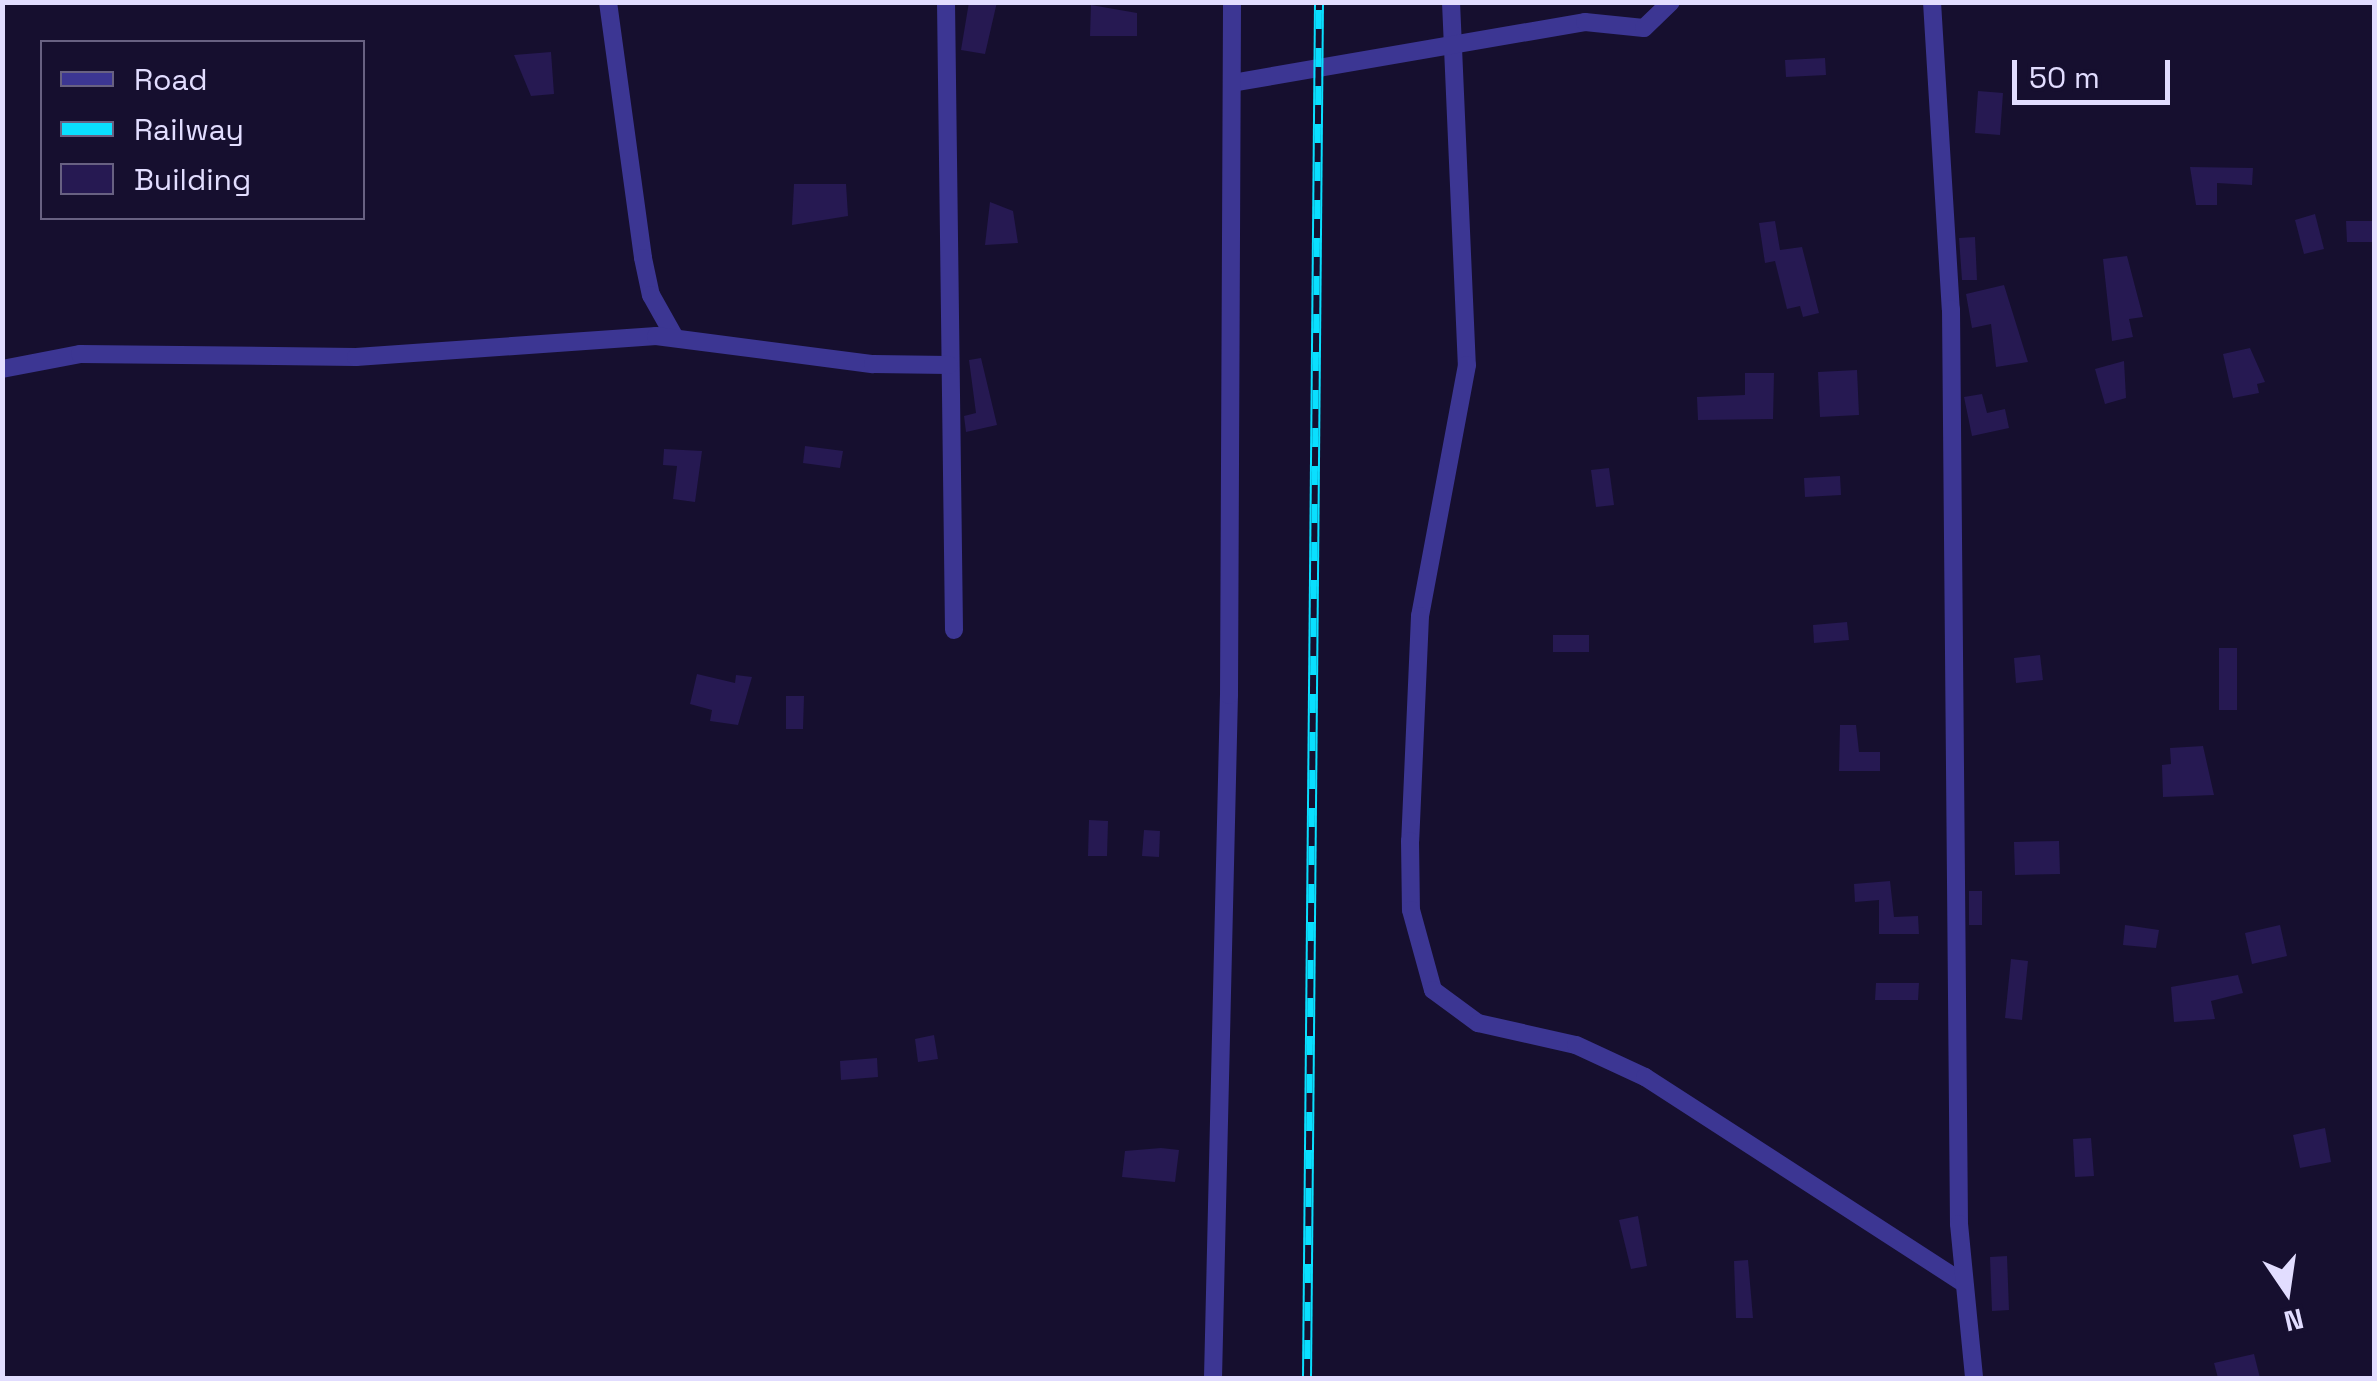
<!DOCTYPE html>
<html>
<head>
<meta charset="utf-8">
<style>
	body { margin:0 }
	#map { position:relative; width:2377px; height:1381px; overflow:hidden; background:#160f2f; font-family:"Space Grotesk",sans-serif }
	div>[style] { position:absolute }
	.building>* { inset:0; background:#261952 }
	.street>* { height:18px; margin:-9px; padding:0 9px; transform-origin:9px; border-radius:9px; background:#3c3693 }
	.rail>* { height:10px; margin-top:-5px; transform-origin:0; background:repeating-linear-gradient(90deg,#160f2f 0 19px,#09dfff 0 38px); box-sizing:border-box; border-block:2px solid #09dfff }
	span { translate:-50% -50%; white-space:nowrap; text-align:center; line-height:1.15; -webkit-text-stroke:8px #160f2f; paint-order:stroke }
	.frame { position:absolute; inset:0; border:5px solid #e2ddff; pointer-events:none }
	.legend { position:absolute; left:40px; top:40px; width:325px; height:180px; box-sizing:border-box; background:#160f2f; border:2px solid #686182; margin:0; padding:12px 18px; list-style:none; font-size:30px; color:#e2ddff }
	.legend li { display:flex; align-items:center; gap:20px; height:50px }
	.legend b { width:50px; border:2px solid #686182 }
	.north { position:absolute; left:2237px; top:1241px; width:100px; height:100px; -webkit-text-stroke:8px #160f2f; paint-order:stroke; rotate:167deg; font-size:28px; font-weight:700; line-height:40px; text-align:center; color:#e2ddff }
	.north::after { content:''; display:block; margin:auto; width:35px; height:45px; background:#e2ddff; clip-path:polygon(50% 0,100% 100%,50% 72%,0 100%) }
	.scale { position:absolute; left:2012px; top:60px; width:158px; height:45px; box-sizing:border-box; border:5px solid #e2ddff; border-top:0; padding-left:12px; font-size:30px; line-height:35px; white-space:nowrap; color:#e2ddff; -webkit-text-stroke:8px #160f2f; paint-order:stroke }
</style>
</head>
<body>
<div id="map">
	<div class="building">
		<i style="clip-path:polygon(969px 2px,997px 2px,985px 54px,961px 50px)"></i>
		<i style="clip-path:polygon(1091px 5px,1137px 13px,1137px 36px,1090px 36px)"></i>
		<i style="clip-path:polygon(551px 52px,554px 94px,531px 96px,514px 55px)"></i>
		<i style="clip-path:polygon(1825px 58px,1826px 75px,1786px 77px,1785px 60px)"></i>
		<i style="clip-path:polygon(1978px 91px,2003px 93px,2000px 135px,1975px 133px)"></i>
		<i style="clip-path:polygon(2190px 167px,2253px 168px,2252px 185px,2217px 183px,2217px 205px,2196px 205px)"></i>
		<i style="clip-path:polygon(794px 184px,846px 184px,848px 216px,792px 225px)"></i>
		<i style="clip-path:polygon(990px 202px,1013px 211px,1018px 243px,985px 245px)"></i>
		<i style="clip-path:polygon(2315px 214px,2324px 249px,2304px 254px,2295px 220px)"></i>
		<i style="clip-path:polygon(1775px 221px,1780px 250px,1802px 247px,1819px 313px,1803px 317px,1800px 306px,1787px 309px,1775px 261px,1765px 263px,1759px 223px)"></i>
		<i style="clip-path:polygon(2346px 221px,2374px 221px,2374px 242px,2347px 242px)"></i>
		<i style="clip-path:polygon(1975px 237px,1977px 280px,1962px 280px,1959px 238px)"></i>
		<i style="clip-path:polygon(2127px 256px,2143px 317px,2129px 319px,2133px 337px,2112px 341px,2103px 259px)"></i>
		<i style="clip-path:polygon(2004px 285px,2028px 362px,1996px 367px,1991px 324px,1972px 328px,1966px 294px)"></i>
		<i style="clip-path:polygon(2250px 348px,2265px 382px,2257px 384px,2259px 393px,2233px 398px,2223px 354px)"></i>
		<i style="clip-path:polygon(981px 358px,997px 425px,966px 432px,964px 416px,976px 413px,969px 360px)"></i>
		<i style="clip-path:polygon(2124px 361px,2126px 398px,2105px 404px,2095px 369px)"></i>
		<i style="clip-path:polygon(1857px 370px,1859px 415px,1820px 417px,1818px 372px)"></i>
		<i style="clip-path:polygon(1745px 373px,1774px 373px,1773px 419px,1698px 420px,1697px 397px,1745px 395px)"></i>
		<i style="clip-path:polygon(1982px 394px,1987px 413px,2005px 409px,2009px 428px,1972px 436px,1964px 397px)"></i>
		<i style="clip-path:polygon(805px 446px,843px 451px,840px 468px,803px 463px)"></i>
		<i style="clip-path:polygon(664px 449px,702px 451px,695px 502px,673px 499px,677px 466px,663px 465px)"></i>
		<i style="clip-path:polygon(1609px 468px,1614px 505px,1596px 507px,1591px 470px)"></i>
		<i style="clip-path:polygon(1840px 476px,1841px 495px,1805px 497px,1804px 478px)"></i>
		<i style="clip-path:polygon(1847px 622px,1849px 640px,1814px 643px,1813px 625px)"></i>
		<i style="clip-path:polygon(1553px 635px,1589px 635px,1589px 652px,1553px 652px)"></i>
		<i style="clip-path:polygon(2219px 648px,2237px 648px,2237px 710px,2219px 710px)"></i>
		<i style="clip-path:polygon(2040px 655px,2043px 680px,2016px 683px,2014px 658px)"></i>
		<i style="clip-path:polygon(697px 674px,735px 683px,736px 675px,752px 677px,738px 725px,710px 721px,712px 710px,690px 704px)"></i>
		<i style="clip-path:polygon(786px 696px,804px 696px,803px 729px,786px 729px)"></i>
		<i style="clip-path:polygon(1840px 725px,1856px 725px,1859px 752px,1880px 752px,1880px 771px,1839px 771px)"></i>
		<i style="clip-path:polygon(2203px 746px,2214px 795px,2163px 797px,2162px 765px,2171px 764px,2170px 748px)"></i>
		<i style="clip-path:polygon(1089px 820px,1108px 821px,1107px 856px,1088px 856px)"></i>
		<i style="clip-path:polygon(1144px 830px,1160px 831px,1159px 857px,1142px 856px)"></i>
		<i style="clip-path:polygon(2059px 841px,2060px 874px,2015px 875px,2014px 842px)"></i>
		<i style="clip-path:polygon(1890px 881px,1894px 917px,1918px 916px,1919px 934px,1879px 934px,1879px 900px,1855px 902px,1854px 884px)"></i>
		<i style="clip-path:polygon(1969px 891px,1982px 891px,1982px 925px,1969px 925px)"></i>
		<i style="clip-path:polygon(2125px 925px,2159px 930px,2156px 948px,2123px 945px)"></i>
		<i style="clip-path:polygon(2280px 925px,2287px 956px,2252px 964px,2245px 933px)"></i>
		<i style="clip-path:polygon(2011px 959px,2028px 961px,2022px 1020px,2005px 1018px)"></i>
		<i style="clip-path:polygon(2238px 975px,2243px 993px,2211px 1001px,2215px 1019px,2174px 1022px,2171px 987px)"></i>
		<i style="clip-path:polygon(1876px 983px,1919px 983px,1918px 1000px,1875px 1000px)"></i>
		<i style="clip-path:polygon(934px 1035px,938px 1059px,918px 1062px,915px 1039px)"></i>
		<i style="clip-path:polygon(877px 1058px,878px 1077px,841px 1080px,840px 1061px)"></i>
		<i style="clip-path:polygon(2325px 1128px,2331px 1162px,2300px 1168px,2293px 1135px)"></i>
		<i style="clip-path:polygon(2091px 1138px,2094px 1176px,2075px 1177px,2073px 1139px)"></i>
		<i style="clip-path:polygon(1161px 1148px,1179px 1150px,1175px 1182px,1122px 1177px,1125px 1151px)"></i>
		<i style="clip-path:polygon(1638px 1216px,1647px 1266px,1631px 1269px,1619px 1220px)"></i>
		<i style="clip-path:polygon(2007px 1256px,2009px 1310px,1992px 1311px,1990px 1257px)"></i>
		<i style="clip-path:polygon(1748px 1260px,1753px 1318px,1736px 1318px,1734px 1261px)"></i>
		<i style="clip-path:polygon(2254px 1354px,2260px 1378px,2218px 1378px,2214px 1363px)"></i>
	</div>
	<div class="street">
		<i style="left:608px;top:2px;width:258px;rotate:82.2deg"></i>
		<i style="left:643px;top:258px;width:38px;rotate:78deg"></i>
		<i style="left:651px;top:295px;width:47px;rotate:60.7deg"></i>
		<i style="left:946px;top:2px;width:628px;rotate:89.27deg"></i>
		<i style="left:1451px;top:2px;width:363px;rotate:87.5deg"></i>
		<i style="left:1467px;top:365px;width:255px;rotate:100.6deg"></i>
		<i style="left:1420px;top:616px;width:225px;rotate:92.5deg"></i>
		<i style="left:1410px;top:841px;width:69px;rotate:89.2deg"></i>
		<i style="left:1411px;top:910px;width:83px;rotate:74.6deg"></i>
		<i style="left:1433px;top:990px;width:56px;rotate:36.3deg"></i>
		<i style="left:1478px;top:1023px;width:100px;rotate:12.7deg"></i>
		<i style="left:1576px;top:1045px;width:76px;rotate:24.9deg"></i>
		<i style="left:1645px;top:1077px;width:380px;rotate:32.9deg"></i>
		<i style="left:1932px;top:2px;width:308px;rotate:86.5deg"></i>
		<i style="left:1951px;top:309px;width:915px;rotate:89.5deg"></i>
		<i style="left:1959px;top:1224px;width:155px;rotate:84.4deg"></i>
		<i style="left:1232px;top:83px;width:358px;rotate:-9.8deg"></i>
		<i style="left:1585px;top:22px;width:59px;rotate:5.8deg"></i>
		<i style="left:1644px;top:28px;width:37px;rotate:-44deg"></i>
		<i style="left:2px;top:369px;width:79px;rotate:-10.9deg"></i>
		<i style="left:80px;top:354px;width:276px;rotate:0.6deg"></i>
		<i style="left:356px;top:357px;width:301px;rotate:-4deg"></i>
		<i style="left:656px;top:336px;width:219px;rotate:7.4deg"></i>
		<i style="left:873px;top:364px;width:76px;rotate:0.8deg"></i>
		<i style="left:1213px;top:1378px;width:683px;rotate:-88.66deg"></i>
		<i style="left:1229px;top:695px;width:693px;rotate:-89.75deg"></i>
	</div>
	<div class="rail">
		<i style="left:1307px;top:1378px;width:1376px;rotate:-89.5deg"></i>
	</div>
	<div class="frame"></div>
	<ul class="legend">
	<li><b style="height:12px;background:#3c3693"></b>Road</li>
	<li><b style="height:12px;background:#09dfff"></b>Railway</li>
	<li><b style="height:28px;background:#261952"></b>Building</li>
	</ul>
	<div class="north">N</div>
	<div class="scale">50 m</div>
</div>
</body>
</html>
